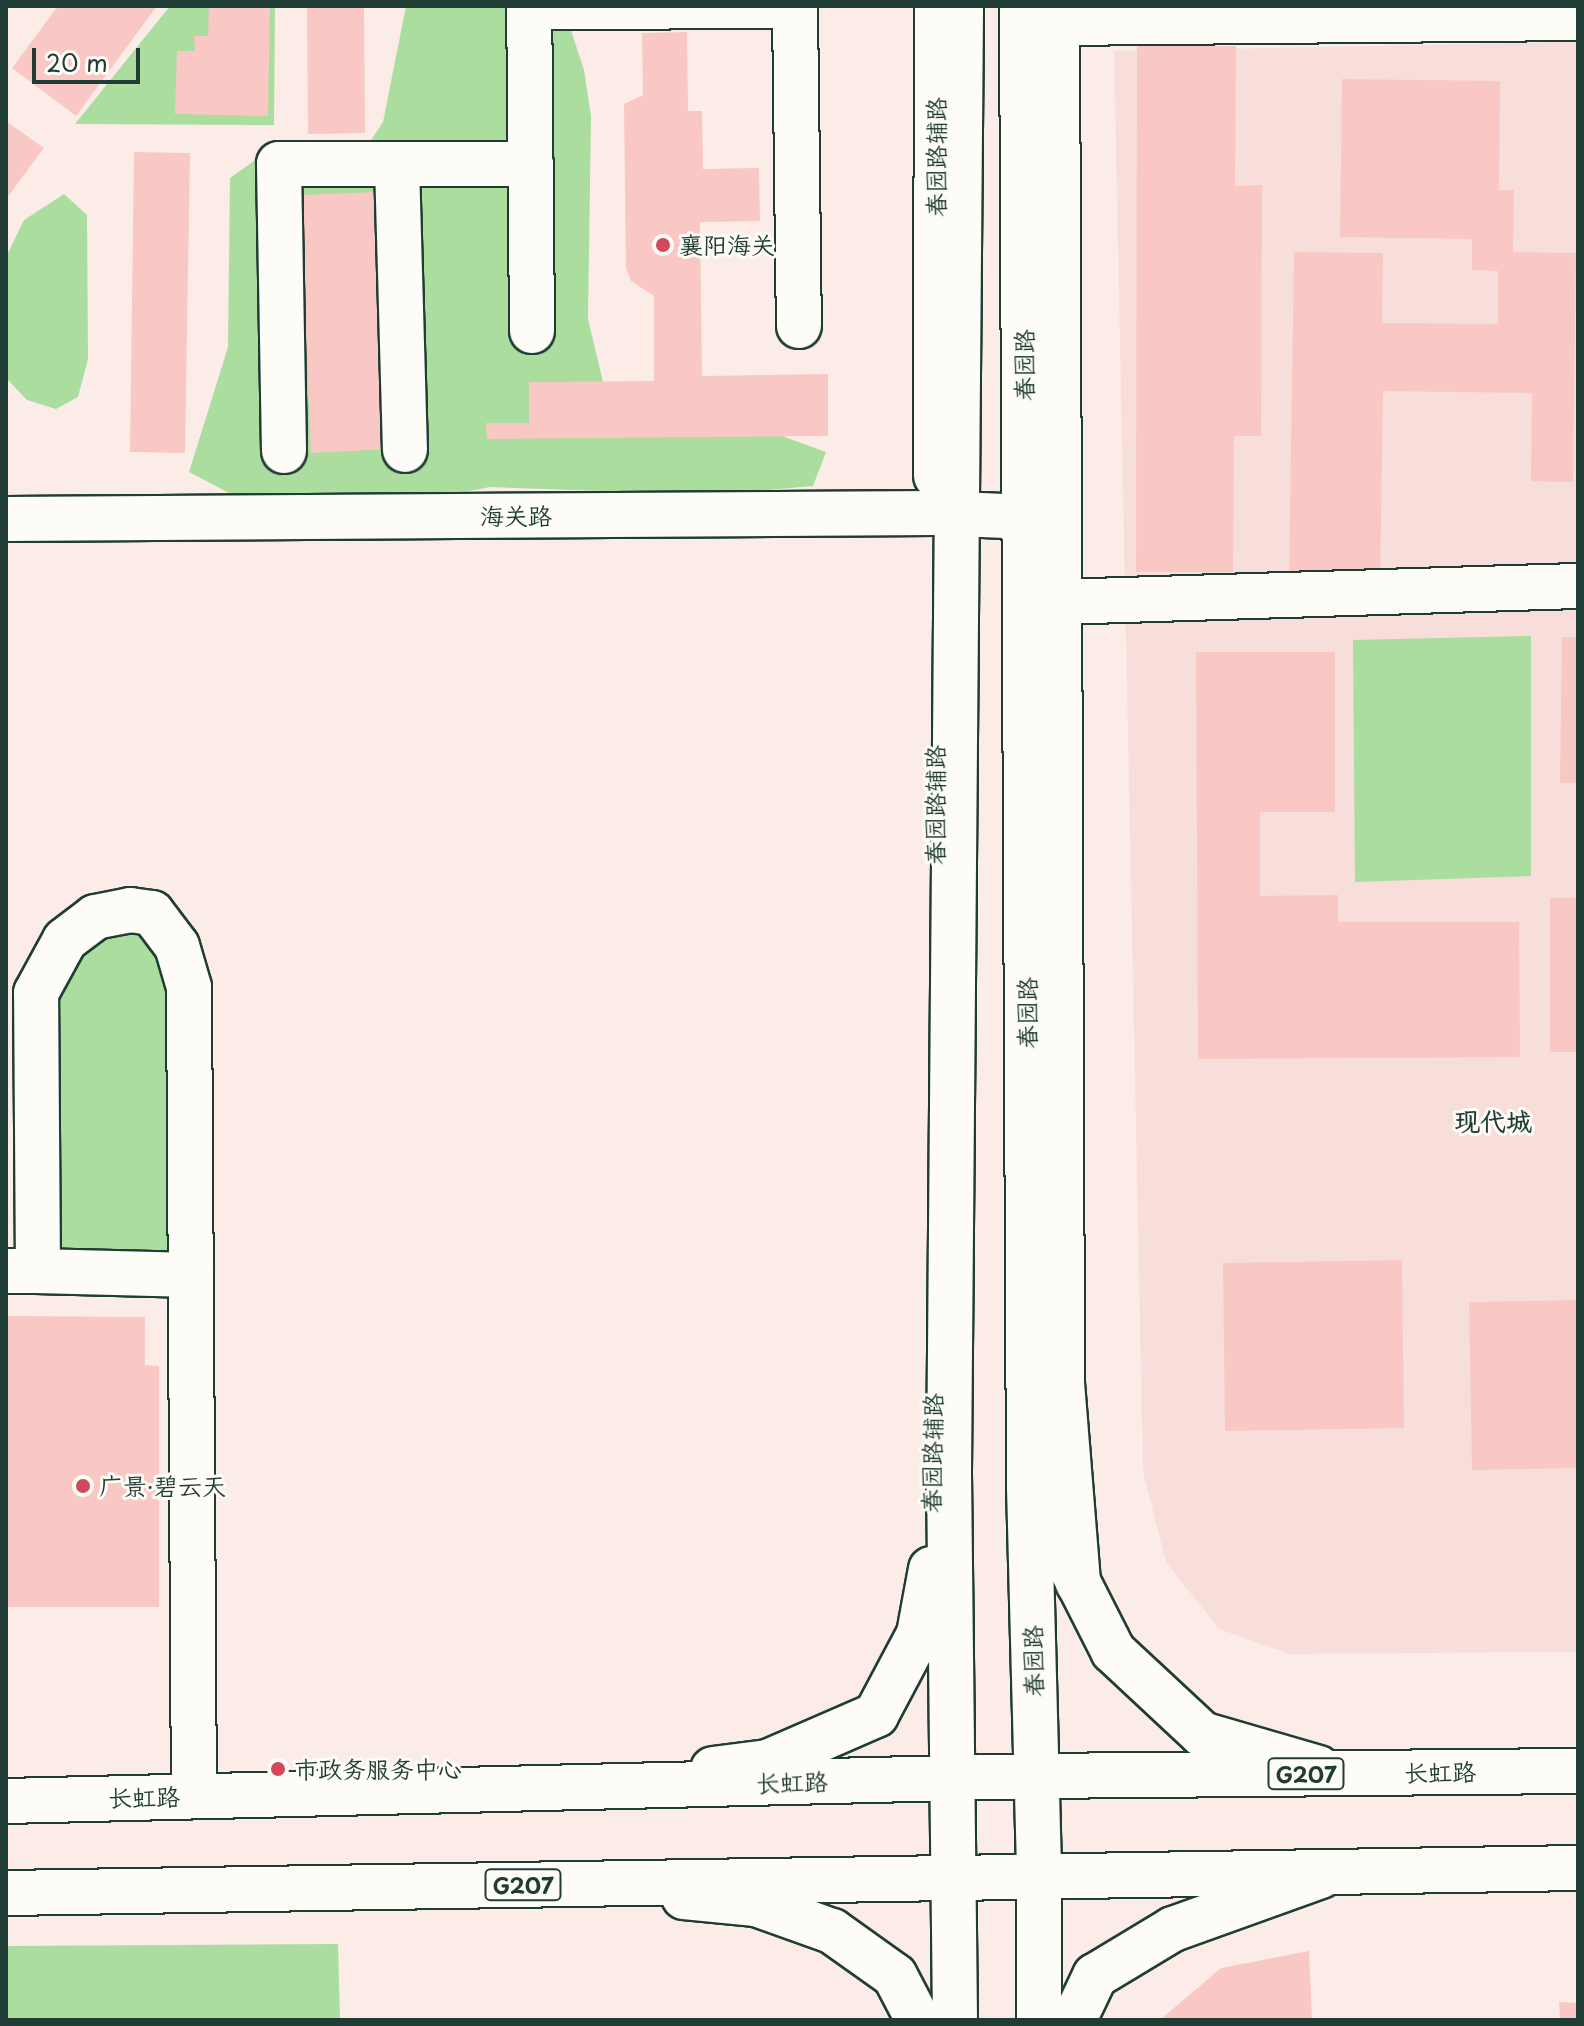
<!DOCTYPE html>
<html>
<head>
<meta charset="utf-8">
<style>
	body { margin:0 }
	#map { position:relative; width:1584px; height:2026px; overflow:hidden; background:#fcece8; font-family:"Playpen Sans","LXGW WenKai TC",sans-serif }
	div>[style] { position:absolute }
	.built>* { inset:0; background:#f7deda }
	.green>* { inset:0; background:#abdd9f }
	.building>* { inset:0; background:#f9c8c4 }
	.roads { filter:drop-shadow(2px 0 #1f3d34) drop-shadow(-2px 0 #1f3d34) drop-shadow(0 2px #1f3d34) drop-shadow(0 -2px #1f3d34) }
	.minor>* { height:44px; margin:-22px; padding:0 22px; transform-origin:22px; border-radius:22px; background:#fdfcf7 }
	.major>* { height:44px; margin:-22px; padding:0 22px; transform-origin:22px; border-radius:22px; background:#fdfcf7 }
	.highway>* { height:44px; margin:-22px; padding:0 22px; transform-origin:22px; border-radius:22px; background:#fdfcf7 }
	.dots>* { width:22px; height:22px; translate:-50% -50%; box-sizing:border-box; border:4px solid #fdfcf7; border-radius:50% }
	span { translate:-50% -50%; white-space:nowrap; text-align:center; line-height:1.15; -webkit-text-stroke:6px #fdfcf7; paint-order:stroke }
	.shield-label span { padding:2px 6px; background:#fdfcf7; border:2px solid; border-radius:6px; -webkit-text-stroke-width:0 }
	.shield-label { font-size:22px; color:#1f3d34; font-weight:700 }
	.street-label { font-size:24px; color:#1f3d34 }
	.poi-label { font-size:24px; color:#1f3d34 }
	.left { translate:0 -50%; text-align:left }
	.neighbourhood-label { font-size:26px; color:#1f3d34; font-weight:700 }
	.frame { position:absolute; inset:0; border:8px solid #1f3d34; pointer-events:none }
	.scale { position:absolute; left:32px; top:48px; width:108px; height:36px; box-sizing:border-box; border:4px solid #1f3d34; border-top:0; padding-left:10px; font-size:24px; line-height:28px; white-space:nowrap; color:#1f3d34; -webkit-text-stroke:6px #fdfcf7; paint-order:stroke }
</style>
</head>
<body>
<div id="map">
	<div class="built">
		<i style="clip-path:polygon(1578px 42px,1578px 1652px,1290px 1654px,1219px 1629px,1166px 1562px,1143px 1472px,1114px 51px)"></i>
	</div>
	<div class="green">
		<i style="clip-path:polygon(170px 6px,275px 6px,274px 125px,75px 124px)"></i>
		<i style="clip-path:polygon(406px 6px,563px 6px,584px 70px,591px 116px,588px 319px,609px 407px,743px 422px,826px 452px,813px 486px,713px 495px,490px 487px,395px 505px,315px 493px,248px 503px,189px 472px,228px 347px,230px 178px,282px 141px,362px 154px,383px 122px)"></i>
		<i style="clip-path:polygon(64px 194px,87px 215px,88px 359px,78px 397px,56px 409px,27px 400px,6px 378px,6px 257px,24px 220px)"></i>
		<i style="clip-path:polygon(1531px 636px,1531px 876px,1355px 882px,1353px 640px)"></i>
		<i style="clip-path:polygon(95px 917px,177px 946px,191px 1275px,38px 1271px,36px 993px)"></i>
		<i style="clip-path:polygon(338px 1944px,340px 2020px,6px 2020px,6px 1946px)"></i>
	</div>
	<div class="building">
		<i style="clip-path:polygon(58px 6px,157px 6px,76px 116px,12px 68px)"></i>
		<i style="clip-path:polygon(209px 6px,270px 6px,268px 116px,175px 114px,177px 51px,195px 51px,194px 36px,208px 36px)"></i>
		<i style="clip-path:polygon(307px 6px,364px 6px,365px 133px,308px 134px)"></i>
		<i style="clip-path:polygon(687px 32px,688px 111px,702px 111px,703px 169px,759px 168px,760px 221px,700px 222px,702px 376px,828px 374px,828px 436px,487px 439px,486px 423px,529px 423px,529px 382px,654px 381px,654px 296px,631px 281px,626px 268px,624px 104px,643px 95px,642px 33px)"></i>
		<i style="clip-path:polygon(1137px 46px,1236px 46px,1235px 186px,1262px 185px,1261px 436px,1234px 436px,1233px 572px,1136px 572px)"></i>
		<i style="clip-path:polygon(1342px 79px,1500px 81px,1499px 190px,1514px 190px,1513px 252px,1576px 253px,1573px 482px,1531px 481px,1532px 393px,1383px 391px,1380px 584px,1289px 582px,1294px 252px,1383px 253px,1382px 323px,1498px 324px,1498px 271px,1472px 270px,1472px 239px,1340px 237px)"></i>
		<i style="clip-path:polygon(6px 121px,44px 148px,6px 199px)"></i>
		<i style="clip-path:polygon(134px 152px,190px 153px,185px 453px,130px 452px)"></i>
		<i style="clip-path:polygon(378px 192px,389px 449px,311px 453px,300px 195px)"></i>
		<i style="clip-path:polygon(1562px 637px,1578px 637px,1578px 783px,1560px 783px)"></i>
		<i style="clip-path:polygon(1196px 652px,1335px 652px,1335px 812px,1260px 812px,1260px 896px,1338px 895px,1338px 922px,1519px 922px,1520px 1057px,1198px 1059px)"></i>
		<i style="clip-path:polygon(1550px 898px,1578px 898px,1578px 1052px,1550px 1052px)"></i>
		<i style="clip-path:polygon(1402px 1260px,1404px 1428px,1225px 1431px,1223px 1263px)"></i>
		<i style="clip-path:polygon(1578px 1300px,1578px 1468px,1472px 1470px,1469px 1302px)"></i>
		<i style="clip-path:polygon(6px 1316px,145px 1317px,145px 1365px,159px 1366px,159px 1607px,6px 1607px)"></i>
		<i style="clip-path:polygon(1309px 1951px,1312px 2020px,1160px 2020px,1221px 1968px)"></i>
		<i style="clip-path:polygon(1559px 2002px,1578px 2003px,1578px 2020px,1560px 2020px)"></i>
	</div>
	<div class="roads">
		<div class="minor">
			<i style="left:1057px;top:6px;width:1377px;rotate:89.79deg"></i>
			<i style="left:1062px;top:1383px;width:201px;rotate:85.4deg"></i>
			<i style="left:795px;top:8px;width:318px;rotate:89.3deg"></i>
			<i style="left:1057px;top:23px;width:521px;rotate:-0.55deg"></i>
			<i style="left:397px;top:165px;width:285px;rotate:88.4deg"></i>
			<i style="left:532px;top:331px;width:324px;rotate:-90.5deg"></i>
			<i style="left:529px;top:7px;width:266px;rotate:-0.2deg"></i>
			<i style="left:284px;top:451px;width:287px;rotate:-91deg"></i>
			<i style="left:279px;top:164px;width:252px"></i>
			<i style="left:936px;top:476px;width:470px;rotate:-89.9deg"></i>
			<i style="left:6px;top:519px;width:929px;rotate:-0.37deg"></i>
			<i style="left:935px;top:513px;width:90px;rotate:2.5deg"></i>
			<i style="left:1059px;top:602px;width:519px;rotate:-1.77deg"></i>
			<i style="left:6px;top:1271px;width:32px"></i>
			<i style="left:38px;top:1271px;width:278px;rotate:-90.4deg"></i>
			<i style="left:36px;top:993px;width:60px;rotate:-61.3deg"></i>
			<i style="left:65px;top:940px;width:38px;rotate:-37deg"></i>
			<i style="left:95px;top:917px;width:36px;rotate:-11deg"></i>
			<i style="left:130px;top:910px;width:22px;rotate:8deg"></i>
			<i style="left:152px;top:913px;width:41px;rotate:52.9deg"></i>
			<i style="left:177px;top:946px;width:43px;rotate:73.7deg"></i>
			<i style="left:189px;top:987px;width:809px;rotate:89.65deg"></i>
			<i style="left:38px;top:1271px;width:153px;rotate:1.5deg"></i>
		</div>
		<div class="major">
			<i style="left:1022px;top:6px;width:1481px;rotate:89.73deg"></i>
			<i style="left:1029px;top:1487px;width:391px;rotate:88.5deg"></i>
			<i style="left:1039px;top:1878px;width:142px;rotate:90deg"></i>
			<i style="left:1035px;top:1497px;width:173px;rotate:63.1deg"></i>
			<i style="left:1113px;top:1651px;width:122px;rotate:43deg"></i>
			<i style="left:1202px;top:1734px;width:121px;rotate:16.3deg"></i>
			<i style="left:713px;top:1769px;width:55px;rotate:-7.3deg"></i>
			<i style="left:768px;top:1762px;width:118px;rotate:-23.5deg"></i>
			<i style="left:876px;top:1715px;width:92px;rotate:-62deg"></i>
			<i style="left:919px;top:1634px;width:66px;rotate:-79.5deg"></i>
			<i style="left:684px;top:1897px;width:72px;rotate:5.6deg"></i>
			<i style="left:756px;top:1904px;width:81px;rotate:19.6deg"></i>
			<i style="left:832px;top:1931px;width:77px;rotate:35.5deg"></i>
			<i style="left:895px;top:1976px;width:50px;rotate:62.4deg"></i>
			<i style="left:955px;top:2020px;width:548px;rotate:-90.63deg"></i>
			<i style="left:949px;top:1472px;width:1466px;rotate:-89.53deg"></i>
			<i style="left:1074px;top:2020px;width:49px;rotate:-64.5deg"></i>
			<i style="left:1095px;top:1976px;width:91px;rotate:-31.1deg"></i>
			<i style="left:1173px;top:1929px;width:157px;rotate:-19.7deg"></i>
		</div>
		<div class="highway">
			<i style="left:6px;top:1801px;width:1029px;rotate:-1.39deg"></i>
			<i style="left:1035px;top:1776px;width:543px;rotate:-0.53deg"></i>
			<i style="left:6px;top:1893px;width:1572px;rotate:-0.91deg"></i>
		</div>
	</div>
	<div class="dots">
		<i style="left:663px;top:245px;background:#d1495b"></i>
		<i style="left:83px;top:1486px;background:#d1495b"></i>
		<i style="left:278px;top:1769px;background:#d1495b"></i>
	</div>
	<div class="shield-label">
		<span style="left:1306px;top:1774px">G207</span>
		<span style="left:523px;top:1885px">G207</span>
	</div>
	<div class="street-label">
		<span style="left:936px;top:157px;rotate:-90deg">春园路辅路</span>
		<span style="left:1024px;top:365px;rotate:-90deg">春园路</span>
		<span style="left:516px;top:516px">海关路</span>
		<span style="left:935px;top:805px;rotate:-90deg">春园路辅路</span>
		<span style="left:1027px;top:1013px;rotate:-90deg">春园路</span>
		<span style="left:932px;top:1453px;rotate:-89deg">春园路辅路</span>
		<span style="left:1033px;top:1661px;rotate:-91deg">春园路</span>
		<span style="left:1440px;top:1772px;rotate:-1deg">长虹路</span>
		<span style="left:792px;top:1782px;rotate:-1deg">长虹路</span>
		<span style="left:144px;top:1797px;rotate:-1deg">长虹路</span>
	</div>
	<div class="poi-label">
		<span class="left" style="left:679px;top:245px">襄阳海关</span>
		<span class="left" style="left:99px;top:1486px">广景·碧云天</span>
		<span class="left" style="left:294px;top:1769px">市政务服务中心</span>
	</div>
	<div class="neighbourhood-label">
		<span style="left:1493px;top:1121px">现代城</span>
	</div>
	<div class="frame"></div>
	<div class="scale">20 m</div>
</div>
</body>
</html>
